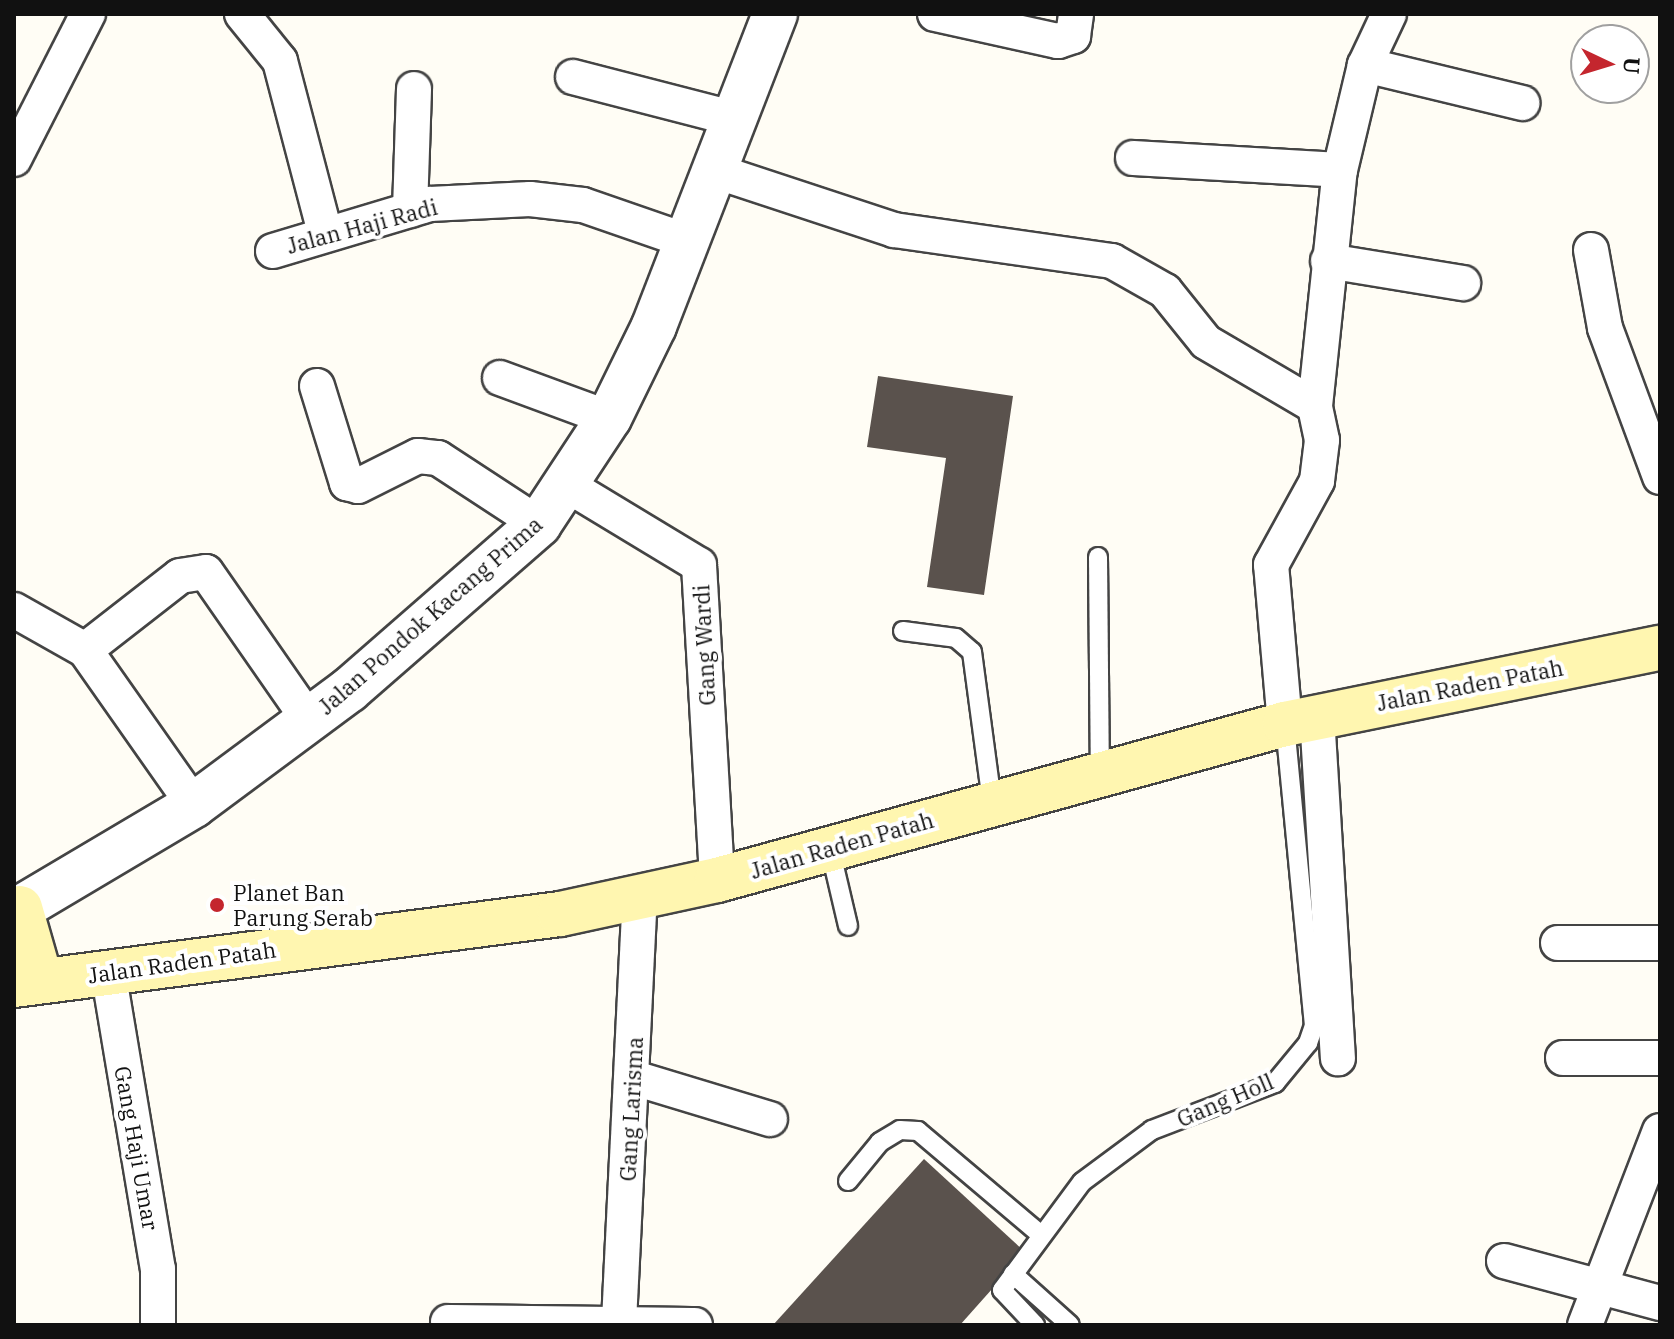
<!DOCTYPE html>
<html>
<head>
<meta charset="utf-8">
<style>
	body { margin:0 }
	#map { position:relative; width:1674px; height:1339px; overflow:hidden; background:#fffdf5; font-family:"IBM Plex Serif",serif }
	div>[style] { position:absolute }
	.building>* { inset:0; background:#5a524d }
	.roads { filter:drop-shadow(2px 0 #444) drop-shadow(-2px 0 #444) drop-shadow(0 2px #444) drop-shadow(0 -2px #444) }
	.service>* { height:18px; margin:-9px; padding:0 9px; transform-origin:9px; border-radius:9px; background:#fff }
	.minor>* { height:34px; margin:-17px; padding:0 17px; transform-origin:17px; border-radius:17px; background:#fff }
	.tertiary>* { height:44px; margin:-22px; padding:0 22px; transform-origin:22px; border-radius:22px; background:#fff }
	.secondary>* { height:44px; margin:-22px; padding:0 22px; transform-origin:22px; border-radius:22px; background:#fff6b0 }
	.dots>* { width:22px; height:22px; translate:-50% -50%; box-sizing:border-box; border:4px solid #fff; border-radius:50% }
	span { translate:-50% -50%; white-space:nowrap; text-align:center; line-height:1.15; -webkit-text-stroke:8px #fff; paint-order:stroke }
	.street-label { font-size:22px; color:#111 }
	.poi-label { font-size:22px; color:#111 }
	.left { translate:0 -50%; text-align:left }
	.frame { position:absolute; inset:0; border:16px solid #111; pointer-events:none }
	.north { position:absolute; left:1570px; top:24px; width:80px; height:80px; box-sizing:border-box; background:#fff; border:2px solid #a0a0a0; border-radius:50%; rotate:94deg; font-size:22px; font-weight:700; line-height:32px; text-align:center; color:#111 }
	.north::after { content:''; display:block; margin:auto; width:28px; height:36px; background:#c4262e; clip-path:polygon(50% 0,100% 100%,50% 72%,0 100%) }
</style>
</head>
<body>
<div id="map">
	<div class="building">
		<i style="clip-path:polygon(878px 376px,1013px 396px,984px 595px,927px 587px,946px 458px,867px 447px)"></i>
		<i style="clip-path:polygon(924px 1159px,1025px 1252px,960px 1325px,773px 1325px)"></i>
	</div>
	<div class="roads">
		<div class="service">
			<i style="left:1098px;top:557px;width:213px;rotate:89.5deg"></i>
			<i style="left:903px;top:631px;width:53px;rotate:7.5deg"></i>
			<i style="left:956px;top:638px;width:21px;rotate:41deg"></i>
			<i style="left:972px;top:652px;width:150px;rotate:82.4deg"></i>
			<i style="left:830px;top:849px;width:79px;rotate:76.8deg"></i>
			<i style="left:848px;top:1181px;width:50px;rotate:-50.6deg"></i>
			<i style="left:880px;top:1142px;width:23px;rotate:-31deg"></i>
			<i style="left:900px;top:1130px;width:18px;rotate:3deg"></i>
			<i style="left:918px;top:1131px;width:161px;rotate:40.2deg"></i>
			<i style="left:1013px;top:1274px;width:76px;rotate:41.8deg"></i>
			<i style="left:1035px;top:1325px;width:48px;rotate:-133.3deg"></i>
			<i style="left:1002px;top:1290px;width:134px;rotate:-53.5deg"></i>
			<i style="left:1082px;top:1182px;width:87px;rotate:-36.6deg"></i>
			<i style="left:1152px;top:1130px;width:132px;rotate:-20.9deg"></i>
			<i style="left:1275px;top:1083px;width:52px;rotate:-50.5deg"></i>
			<i style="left:1308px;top:1043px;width:18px;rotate:-71deg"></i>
			<i style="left:1314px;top:1026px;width:303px;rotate:-95.5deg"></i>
		</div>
		<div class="minor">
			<i style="left:242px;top:14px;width:60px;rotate:51deg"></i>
			<i style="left:280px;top:61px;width:177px;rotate:75.3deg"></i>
			<i style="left:935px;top:14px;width:126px;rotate:12.4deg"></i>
			<i style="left:1058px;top:41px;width:16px;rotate:-18deg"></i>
			<i style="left:1073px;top:36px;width:22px;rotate:-82deg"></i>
			<i style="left:1365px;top:65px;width:162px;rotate:13.6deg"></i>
			<i style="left:573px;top:77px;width:164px;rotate:14.5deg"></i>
			<i style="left:1133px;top:158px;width:207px;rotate:3.3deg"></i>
			<i style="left:14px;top:159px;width:163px;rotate:-63deg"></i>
			<i style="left:712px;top:170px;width:192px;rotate:18.2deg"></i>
			<i style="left:894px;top:230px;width:220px;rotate:8.1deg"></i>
			<i style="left:1112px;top:261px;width:61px;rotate:29.5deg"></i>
			<i style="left:1165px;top:291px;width:65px;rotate:51.2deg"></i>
			<i style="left:1206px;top:342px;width:126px;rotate:30.4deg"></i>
			<i style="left:410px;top:210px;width:121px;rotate:-88.1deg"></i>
			<i style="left:1591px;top:250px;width:79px;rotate:79.8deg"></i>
			<i style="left:1605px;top:328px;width:159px;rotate:69.7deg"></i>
			<i style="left:273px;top:251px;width:164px;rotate:-16.7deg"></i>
			<i style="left:430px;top:204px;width:100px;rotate:-2.9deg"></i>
			<i style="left:530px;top:199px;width:53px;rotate:6.5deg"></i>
			<i style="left:583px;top:205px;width:107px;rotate:19.1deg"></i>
			<i style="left:1328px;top:261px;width:137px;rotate:9.3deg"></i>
			<i style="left:500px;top:378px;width:116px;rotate:20.2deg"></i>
			<i style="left:317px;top:386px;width:102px;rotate:72.8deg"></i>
			<i style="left:347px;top:483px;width:11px;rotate:15deg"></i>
			<i style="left:358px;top:486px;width:67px;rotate:-26.6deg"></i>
			<i style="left:418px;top:456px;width:20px;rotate:6deg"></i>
			<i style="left:438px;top:458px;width:121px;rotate:33.2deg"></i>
			<i style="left:567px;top:485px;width:154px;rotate:31.2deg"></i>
			<i style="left:699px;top:565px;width:316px;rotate:86.7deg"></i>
			<i style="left:14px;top:610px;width:81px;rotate:29.4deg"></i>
			<i style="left:85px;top:650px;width:189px;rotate:54.9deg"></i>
			<i style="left:85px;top:650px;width:120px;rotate:-37.9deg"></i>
			<i style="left:180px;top:576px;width:26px;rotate:-9deg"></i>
			<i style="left:206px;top:572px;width:180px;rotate:55.2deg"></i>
			<i style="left:1317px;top:716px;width:343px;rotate:86.5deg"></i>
			<i style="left:1285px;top:724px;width:160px;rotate:-95deg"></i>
			<i style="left:1271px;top:565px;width:96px;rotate:-61.3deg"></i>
			<i style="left:1317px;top:481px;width:41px;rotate:-83deg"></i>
			<i style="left:1322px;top:440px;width:35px;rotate:-102deg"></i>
			<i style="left:1315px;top:406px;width:237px;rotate:-84deg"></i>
			<i style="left:1340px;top:170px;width:108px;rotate:-76.6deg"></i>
			<i style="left:1365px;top:65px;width:56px;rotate:-64.8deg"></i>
			<i style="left:1558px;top:943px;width:102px"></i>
			<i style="left:108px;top:971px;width:302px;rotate:80.5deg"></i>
			<i style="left:158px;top:1269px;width:56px;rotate:90deg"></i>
			<i style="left:1563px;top:1058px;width:97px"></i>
			<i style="left:634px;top:1078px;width:142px;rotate:16.8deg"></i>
			<i style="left:1504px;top:1261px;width:162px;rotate:15.1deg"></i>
			<i style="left:448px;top:1322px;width:247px;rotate:0.7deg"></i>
			<i style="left:619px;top:1322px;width:427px;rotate:-87.2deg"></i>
			<i style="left:1585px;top:1325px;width:208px;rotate:-68.9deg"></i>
		</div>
		<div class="tertiary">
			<i style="left:14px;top:912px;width:209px;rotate:-30.7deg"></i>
			<i style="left:194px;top:805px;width:193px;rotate:-36.6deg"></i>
			<i style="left:349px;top:690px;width:252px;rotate:-41.1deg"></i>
			<i style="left:539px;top:524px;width:127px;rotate:-56.6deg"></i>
			<i style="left:609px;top:418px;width:102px;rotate:-63.9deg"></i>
			<i style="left:654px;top:326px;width:335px;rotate:-68.8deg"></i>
		</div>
		<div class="secondary">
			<i style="left:20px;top:908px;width:76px;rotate:74deg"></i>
			<i style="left:14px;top:985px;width:551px;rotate:-7.41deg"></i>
			<i style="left:560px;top:914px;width:161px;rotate:-12.2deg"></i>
			<i style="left:717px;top:880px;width:589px;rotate:-15.36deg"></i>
			<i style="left:1285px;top:724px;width:383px;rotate:-11.5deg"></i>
		</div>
	</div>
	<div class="dots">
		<i style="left:217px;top:905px;background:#c4262e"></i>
	</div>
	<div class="street-label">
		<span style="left:362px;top:226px;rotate:-15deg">Jalan Haji Radi</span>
		<span style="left:430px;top:615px;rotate:-41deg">Jalan Pondok Kacang Prima</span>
		<span style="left:704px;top:645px;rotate:-93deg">Gang Wardi</span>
		<span style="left:1470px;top:685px;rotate:-11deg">Jalan Raden Patah</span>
		<span style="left:842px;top:845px;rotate:-16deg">Jalan Raden Patah</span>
		<span style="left:182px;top:962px;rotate:-8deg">Jalan Raden Patah</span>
		<span style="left:1225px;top:1100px;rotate:-23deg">Gang Holl</span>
		<span style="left:631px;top:1109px;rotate:-87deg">Gang Larisma</span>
		<span style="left:137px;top:1148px;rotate:80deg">Gang Haji Umar</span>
	</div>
	<div class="poi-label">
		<span class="left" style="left:233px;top:905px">Planet Ban<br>Parung Serab</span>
	</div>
	<div class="frame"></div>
	<div class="north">U</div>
</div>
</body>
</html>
